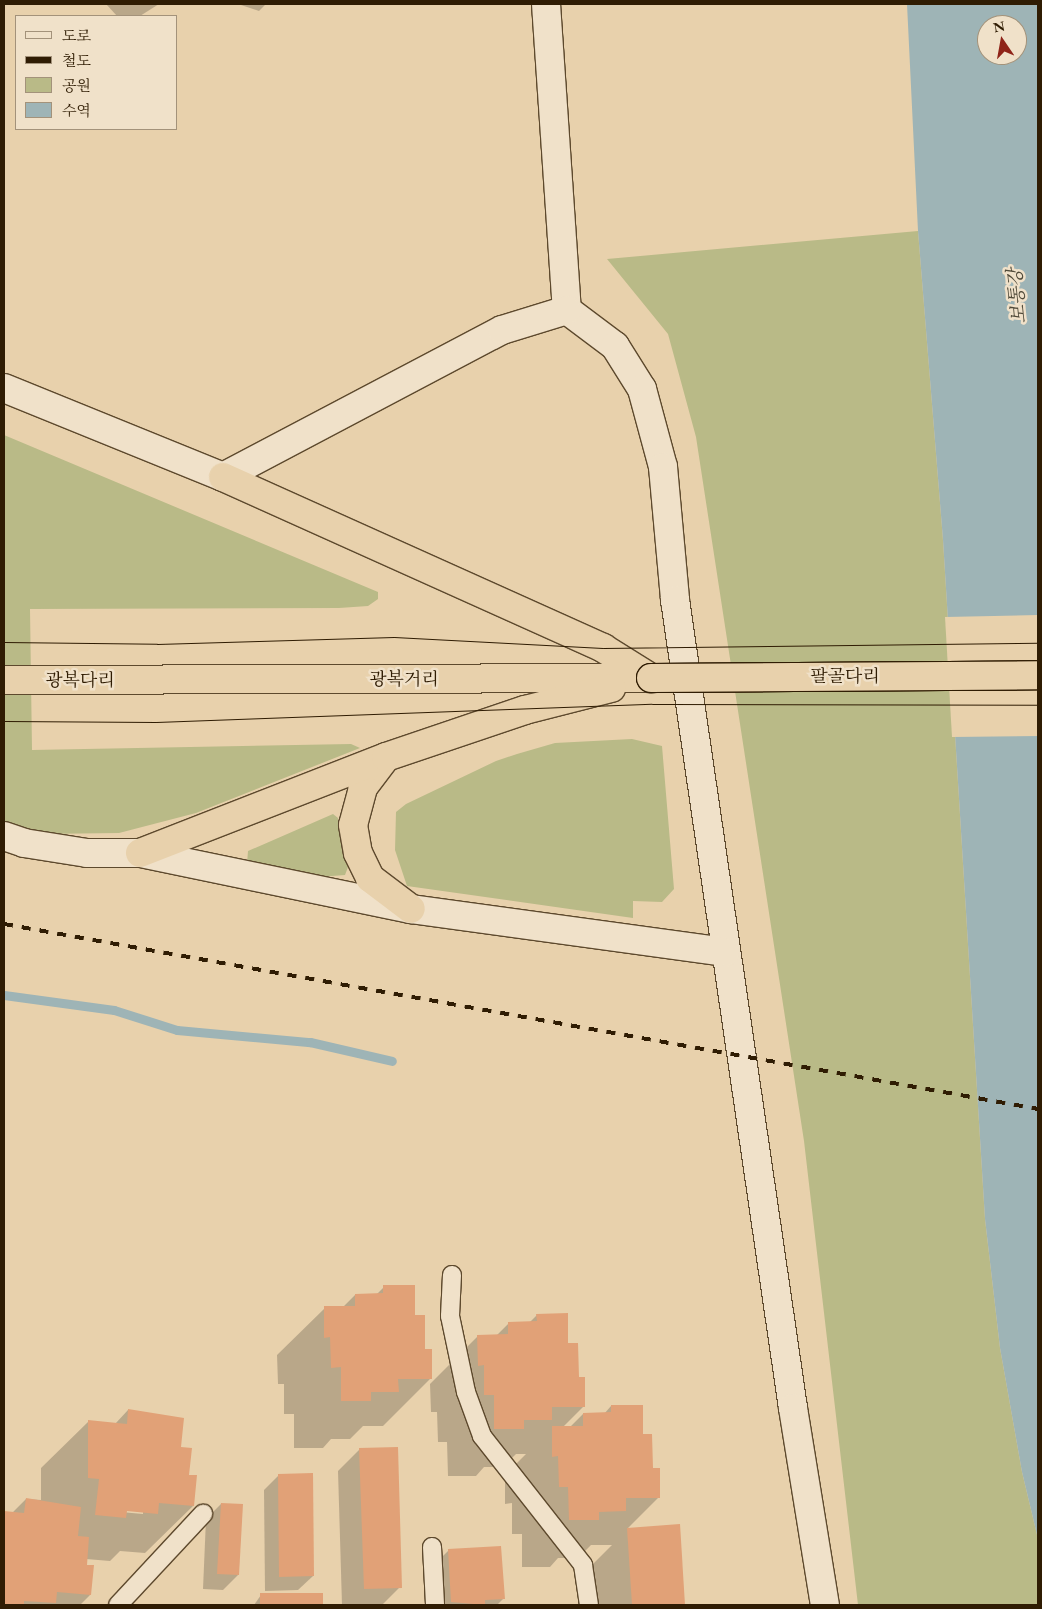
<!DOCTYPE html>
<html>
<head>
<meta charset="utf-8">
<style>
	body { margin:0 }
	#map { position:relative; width:1042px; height:1609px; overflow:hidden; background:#e8d1ac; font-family:"EB Garamond","Noto Serif KR",serif }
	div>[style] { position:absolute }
	.green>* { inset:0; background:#b9ba87 }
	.water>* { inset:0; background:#9eb4b6 }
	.pier>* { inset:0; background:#e8d1ac }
	.shadow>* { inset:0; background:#0003 }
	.stream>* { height:9px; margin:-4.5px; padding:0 4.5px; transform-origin:4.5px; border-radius:4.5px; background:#9eb4b6 }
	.building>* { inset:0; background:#e1a177 }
	.roads { filter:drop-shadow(1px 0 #5d492d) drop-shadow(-1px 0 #5d492d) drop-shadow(0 1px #5d492d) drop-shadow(0 -1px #5d492d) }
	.lane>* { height:18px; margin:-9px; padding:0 9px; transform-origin:9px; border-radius:9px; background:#f0e1c9 }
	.secondary>* { height:28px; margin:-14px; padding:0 14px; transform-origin:14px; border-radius:14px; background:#f0e1c9 }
	.highway>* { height:28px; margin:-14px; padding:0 14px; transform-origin:14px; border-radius:14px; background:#e8d1ac }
	.tram>* { height:1px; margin:-0.5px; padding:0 0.5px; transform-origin:0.5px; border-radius:0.5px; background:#2f1c03 }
	.rail>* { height:4px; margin-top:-2px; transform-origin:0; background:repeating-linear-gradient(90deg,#2f1c03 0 9px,transparent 0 18px) }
	.bridges { filter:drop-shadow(1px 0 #2f1c03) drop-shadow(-1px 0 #2f1c03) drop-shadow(0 1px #2f1c03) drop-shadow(0 -1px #2f1c03) }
	.highway-bridge>* { height:28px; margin:-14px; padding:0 14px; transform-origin:14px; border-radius:14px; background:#e8d1ac }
	span { translate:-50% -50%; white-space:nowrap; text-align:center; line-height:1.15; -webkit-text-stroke:5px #f0e1c9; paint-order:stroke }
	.street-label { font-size:18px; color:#2f1c03 }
	.water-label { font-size:19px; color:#504a39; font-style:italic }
	.frame { position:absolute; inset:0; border:5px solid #2f1c03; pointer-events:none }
	.legend { position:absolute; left:15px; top:15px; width:162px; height:115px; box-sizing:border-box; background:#f0e1c9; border:1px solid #a3927a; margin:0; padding:6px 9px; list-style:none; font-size:15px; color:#2f1c03 }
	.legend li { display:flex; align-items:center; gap:10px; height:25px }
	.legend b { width:25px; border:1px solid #a3927a }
	.north { position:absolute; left:977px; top:15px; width:50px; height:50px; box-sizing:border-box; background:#f0e1c9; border:1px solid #a3927a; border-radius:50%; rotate:348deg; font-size:14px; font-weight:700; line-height:20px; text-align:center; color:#2f1c03 }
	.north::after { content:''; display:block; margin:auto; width:18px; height:22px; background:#8f2418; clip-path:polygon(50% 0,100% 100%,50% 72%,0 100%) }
</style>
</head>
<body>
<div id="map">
	<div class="green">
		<i style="clip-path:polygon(918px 231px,943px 540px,985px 1219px,1000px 1348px,1022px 1472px,1038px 1539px,1038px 1605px,858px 1605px,804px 1141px,696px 437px,668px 334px,607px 259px)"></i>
		<i style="clip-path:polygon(4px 435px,378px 592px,378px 599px,368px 606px,339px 608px,30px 609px,32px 750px,351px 744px,360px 748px,196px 813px,119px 833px,43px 834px,4px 824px)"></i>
		<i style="clip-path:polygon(632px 739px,662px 746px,674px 889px,662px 902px,633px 901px,633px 918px,407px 886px,395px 850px,396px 812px,406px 804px,496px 761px,517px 754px,555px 743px)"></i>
		<i style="clip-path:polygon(333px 814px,338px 818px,342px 849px,348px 867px,345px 875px,319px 877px,247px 864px,248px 851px)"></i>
	</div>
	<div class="water">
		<i style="clip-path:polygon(evenodd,907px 4px,1038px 4px,1038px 1539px,1022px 1472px,1000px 1348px,985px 1219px,943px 540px,918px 231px,907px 4px,987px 25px,1017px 25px,1017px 55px,987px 55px,987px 25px)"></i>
	</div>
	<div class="pier">
		<i style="clip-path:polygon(1038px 615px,1038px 736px,952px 737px,945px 617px)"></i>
	</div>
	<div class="shadow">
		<i style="clip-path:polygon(106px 4px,159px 4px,140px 16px,117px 16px)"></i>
		<i style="clip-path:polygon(238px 4px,266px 4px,259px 11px)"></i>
		<i style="clip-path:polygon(384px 1287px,414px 1316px,431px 1378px,383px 1426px,363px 1426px,350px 1439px,331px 1439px,323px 1448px,294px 1448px,294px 1414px,284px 1414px,284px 1384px,278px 1384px,277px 1355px,325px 1308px,343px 1307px,355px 1295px,376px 1295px)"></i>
		<i style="clip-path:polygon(537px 1315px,567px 1344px,584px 1406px,563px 1427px,570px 1427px,583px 1414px,604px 1414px,611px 1406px,642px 1435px,659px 1497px,627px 1529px,679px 1526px,684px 1605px,592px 1605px,590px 1567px,612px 1545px,591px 1545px,578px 1558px,558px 1558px,550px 1567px,522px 1567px,522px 1534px,512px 1534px,512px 1503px,505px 1504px,505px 1475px,526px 1454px,516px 1454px,503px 1467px,484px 1467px,476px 1476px,448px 1476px,447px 1442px,438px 1442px,437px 1412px,431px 1412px,430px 1384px,478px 1336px,496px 1336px,509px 1323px,529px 1323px)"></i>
		<i style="clip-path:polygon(evenodd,128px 1410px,179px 1448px,193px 1506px,145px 1553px,120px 1551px,110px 1561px,86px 1559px,90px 1595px,80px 1605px,4px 1605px,4px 1512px,12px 1513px,26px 1499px,41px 1500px,41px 1468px,89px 1421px,115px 1424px,128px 1410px,121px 1509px,143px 1512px,143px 1514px,121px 1512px,121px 1509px)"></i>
		<i style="clip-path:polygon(360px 1449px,400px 1587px,382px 1605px,342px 1605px,338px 1471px)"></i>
		<i style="clip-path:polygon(279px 1475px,313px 1576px,298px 1590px,265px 1591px,264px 1490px)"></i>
		<i style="clip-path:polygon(221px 1504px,238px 1575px,223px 1590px,203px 1589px,206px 1519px)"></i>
		<i style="clip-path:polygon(449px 1550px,504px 1598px,497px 1605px,436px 1605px,434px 1565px)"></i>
		<i style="clip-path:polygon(322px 1594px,322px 1605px,254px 1605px,261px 1595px)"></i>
	</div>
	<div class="stream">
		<i style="left:4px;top:995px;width:111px;rotate:7.8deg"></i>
		<i style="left:114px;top:1010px;width:66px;rotate:17.6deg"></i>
		<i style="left:177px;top:1030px;width:134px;rotate:5.2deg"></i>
		<i style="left:310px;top:1042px;width:84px;rotate:13deg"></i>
	</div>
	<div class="building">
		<i style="clip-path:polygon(383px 1285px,415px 1285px,415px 1315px,425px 1315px,425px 1349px,432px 1349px,432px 1379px,398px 1379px,399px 1392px,371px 1392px,371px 1401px,341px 1401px,341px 1367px,331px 1368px,330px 1337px,324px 1338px,324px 1306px,355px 1306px,355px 1294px,383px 1293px)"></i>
		<i style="clip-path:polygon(568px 1313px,568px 1343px,578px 1343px,579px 1377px,585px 1377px,585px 1407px,552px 1407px,552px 1420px,524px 1420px,524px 1429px,494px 1429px,494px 1395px,484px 1395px,484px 1365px,478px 1366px,477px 1335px,508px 1334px,508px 1322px,537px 1321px,536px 1314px)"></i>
		<i style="clip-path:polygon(611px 1405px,643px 1405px,643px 1434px,652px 1434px,653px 1468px,660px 1468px,660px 1498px,626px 1498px,626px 1511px,599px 1512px,599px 1520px,569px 1520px,568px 1487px,559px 1487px,558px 1456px,552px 1457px,552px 1426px,583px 1426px,583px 1413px,611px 1412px)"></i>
		<i style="clip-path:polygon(128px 1409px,184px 1418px,181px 1447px,192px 1448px,189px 1475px,197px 1475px,194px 1506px,159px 1503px,158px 1514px,127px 1511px,126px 1518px,95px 1515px,99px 1479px,88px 1478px,88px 1420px,127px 1424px)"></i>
		<i style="clip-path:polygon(398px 1447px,402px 1588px,364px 1589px,359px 1448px)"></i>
		<i style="clip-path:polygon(313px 1473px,314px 1576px,279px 1577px,278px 1474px)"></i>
		<i style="clip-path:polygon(26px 1498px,81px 1507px,78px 1536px,89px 1537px,87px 1565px,94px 1565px,91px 1595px,57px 1592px,56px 1603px,24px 1601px,24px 1605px,4px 1605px,4px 1511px,24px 1513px)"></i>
		<i style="clip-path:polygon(221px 1503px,243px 1504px,239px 1575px,217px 1574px)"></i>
		<i style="clip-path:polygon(680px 1524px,685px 1605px,632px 1605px,627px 1528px)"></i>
		<i style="clip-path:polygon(501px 1546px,505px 1599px,485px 1600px,485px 1605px,451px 1602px,448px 1549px)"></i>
		<i style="clip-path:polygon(260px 1593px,323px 1593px,323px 1605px,260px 1605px)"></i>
	</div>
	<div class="roads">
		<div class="lane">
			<i style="left:452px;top:1275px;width:41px;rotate:92.8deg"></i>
			<i style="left:450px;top:1316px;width:78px;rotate:78.1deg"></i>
			<i style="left:466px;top:1392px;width:47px;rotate:70deg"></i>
			<i style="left:482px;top:1436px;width:164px;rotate:51.9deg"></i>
			<i style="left:583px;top:1565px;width:40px;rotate:81.5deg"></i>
			<i style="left:432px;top:1547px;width:58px;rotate:87deg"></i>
			<i style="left:118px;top:1605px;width:125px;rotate:-47deg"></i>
		</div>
		<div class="secondary">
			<i style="left:546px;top:4px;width:307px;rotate:86.1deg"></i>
			<i style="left:567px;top:310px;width:60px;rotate:36.9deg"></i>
			<i style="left:615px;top:346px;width:51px;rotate:57.9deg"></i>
			<i style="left:642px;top:389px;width:81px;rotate:74.9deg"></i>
			<i style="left:663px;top:467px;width:134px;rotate:84.8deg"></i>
			<i style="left:675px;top:600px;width:817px;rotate:81.69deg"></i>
			<i style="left:793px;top:1408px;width:200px;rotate:80.8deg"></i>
			<i style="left:4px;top:388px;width:236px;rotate:22.1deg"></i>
			<i style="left:223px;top:477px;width:315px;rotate:-27.8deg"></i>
			<i style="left:502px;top:330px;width:68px;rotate:-17.1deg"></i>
			<i style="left:4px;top:836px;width:21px;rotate:19deg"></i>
			<i style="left:24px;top:843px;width:64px;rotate:9deg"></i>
			<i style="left:87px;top:853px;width:53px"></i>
			<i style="left:140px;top:853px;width:277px;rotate:11.7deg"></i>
			<i style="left:411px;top:909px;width:317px;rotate:7.8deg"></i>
		</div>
		<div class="highway">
			<i style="left:223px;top:477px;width:417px;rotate:24.2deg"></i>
			<i style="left:603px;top:648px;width:57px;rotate:32deg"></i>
			<i style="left:4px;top:680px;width:647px;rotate:-0.18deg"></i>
			<i style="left:386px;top:757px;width:39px;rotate:127deg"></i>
			<i style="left:363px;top:788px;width:38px;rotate:105deg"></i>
			<i style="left:353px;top:825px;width:28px;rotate:80deg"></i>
			<i style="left:358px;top:853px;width:28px;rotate:64deg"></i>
			<i style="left:370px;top:878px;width:51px;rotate:37.1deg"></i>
			<i style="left:140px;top:853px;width:264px;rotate:-21.3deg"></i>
			<i style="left:386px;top:757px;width:147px;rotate:-18.7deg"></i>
			<i style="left:525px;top:710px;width:89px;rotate:-14.3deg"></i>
		</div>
	</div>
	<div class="tram">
		<i style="left:4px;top:642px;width:153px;rotate:0.7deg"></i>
		<i style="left:157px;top:644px;width:237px;rotate:-1.7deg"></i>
		<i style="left:394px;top:637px;width:209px;rotate:3deg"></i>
		<i style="left:603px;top:648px;width:435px;rotate:-0.7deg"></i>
		<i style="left:4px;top:721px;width:152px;rotate:0.4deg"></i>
		<i style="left:156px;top:722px;width:496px;rotate:-2.1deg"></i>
		<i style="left:652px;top:704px;width:386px;rotate:0.1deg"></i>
	</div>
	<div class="rail">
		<i style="left:4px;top:924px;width:1050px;rotate:10.14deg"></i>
	</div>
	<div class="bridges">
		<div class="highway-bridge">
			<i style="left:651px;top:678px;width:387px;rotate:-0.4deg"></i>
		</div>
	</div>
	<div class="street-label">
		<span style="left:845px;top:676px">팔골다리</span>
		<span style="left:404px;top:679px">광복거리</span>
		<span style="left:80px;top:680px">광복다리</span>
	</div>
	<div class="water-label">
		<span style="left:1017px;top:296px;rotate:-95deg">보통강</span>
	</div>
	<div class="frame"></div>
	<ul class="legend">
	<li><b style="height:6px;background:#f0e1c9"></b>도로</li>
	<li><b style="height:6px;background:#2f1c03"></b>철도</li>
	<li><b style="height:14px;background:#b9ba87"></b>공원</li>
	<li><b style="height:14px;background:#9eb4b6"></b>수역</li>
	</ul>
	<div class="north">N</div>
</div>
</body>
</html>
